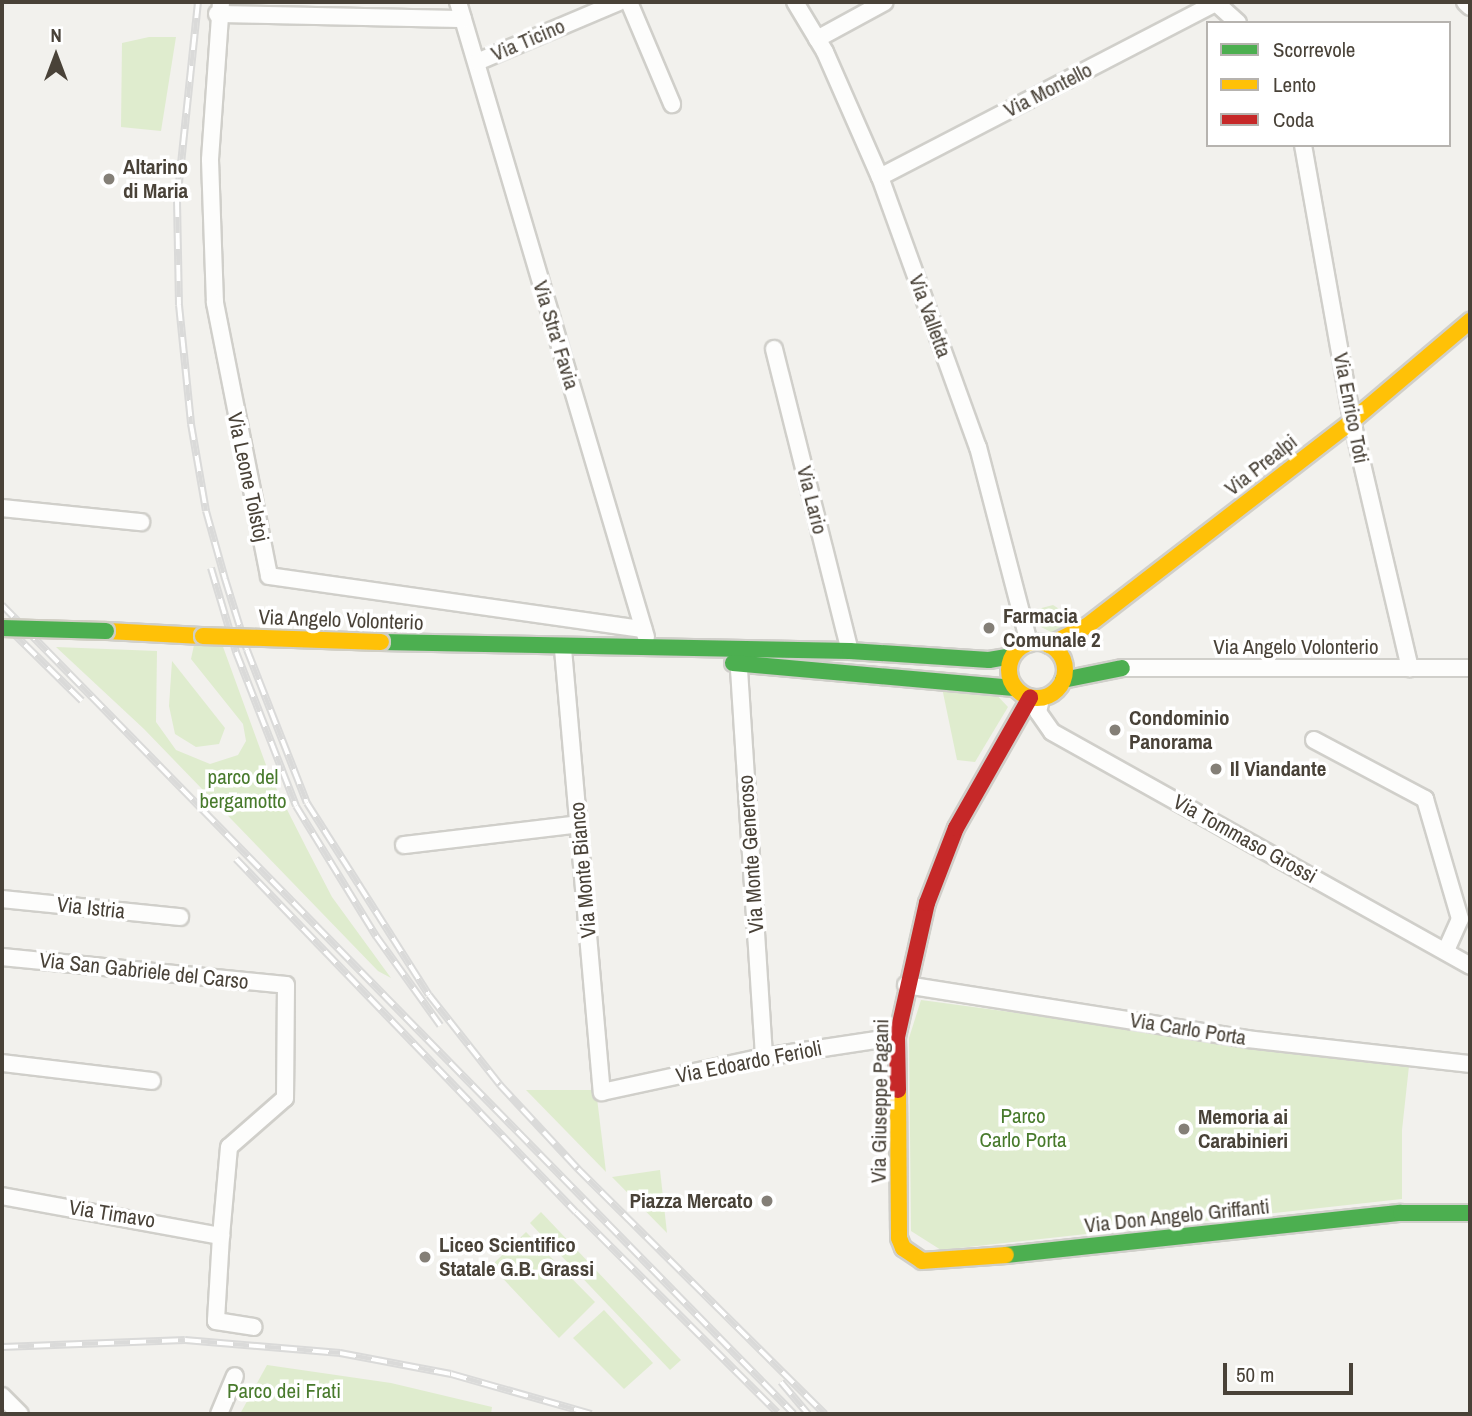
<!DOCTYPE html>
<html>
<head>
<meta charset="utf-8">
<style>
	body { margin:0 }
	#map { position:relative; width:1472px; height:1416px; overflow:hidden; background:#f2f1ed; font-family:"Archivo Narrow",sans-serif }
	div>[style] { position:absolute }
	.green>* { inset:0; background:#dfecce }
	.roads { filter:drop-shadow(2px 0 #d0cfca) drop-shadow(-2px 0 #d0cfca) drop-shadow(0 2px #d0cfca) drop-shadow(0 -2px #d0cfca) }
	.street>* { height:16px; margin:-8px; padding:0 8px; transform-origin:8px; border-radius:8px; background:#fdfdfc }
	.fast>* { height:16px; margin:-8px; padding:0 8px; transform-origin:8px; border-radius:8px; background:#4caf50 }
	.slow>* { height:16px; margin:-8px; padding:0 8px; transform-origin:8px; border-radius:8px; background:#ffc107 }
	.slow>.ring { margin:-8px; padding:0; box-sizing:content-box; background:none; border:16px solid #ffc107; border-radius:50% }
	.jam>* { height:16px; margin:-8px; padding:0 8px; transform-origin:8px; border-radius:8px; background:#c62828 }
	.rail>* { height:8px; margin-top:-4px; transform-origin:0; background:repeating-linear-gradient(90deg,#fff 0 16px,#dadad9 0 32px); box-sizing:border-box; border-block:2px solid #dadad9 }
	.bridges { filter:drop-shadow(2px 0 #d0cec4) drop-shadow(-2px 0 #d0cec4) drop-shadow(0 2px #d0cec4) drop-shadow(0 -2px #d0cec4) }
	.fast-bridge>* { height:16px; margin:-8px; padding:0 8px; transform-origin:8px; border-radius:8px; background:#4caf50 }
	.slow-bridge>* { height:16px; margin:-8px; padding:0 8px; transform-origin:8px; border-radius:8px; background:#ffc107 }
	.dots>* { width:19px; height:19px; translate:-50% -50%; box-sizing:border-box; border:4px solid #fff; border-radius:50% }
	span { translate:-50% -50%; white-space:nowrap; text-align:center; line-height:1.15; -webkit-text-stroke:7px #fff; paint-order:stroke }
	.street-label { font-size:21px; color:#494238 }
	.poi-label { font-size:21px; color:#494238; font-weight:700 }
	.left { translate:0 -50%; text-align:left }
	.right { translate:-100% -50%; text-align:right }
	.park-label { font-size:21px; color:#487a2c }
	.frame { position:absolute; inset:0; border:4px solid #494238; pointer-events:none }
	.legend { position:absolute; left:1206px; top:21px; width:245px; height:126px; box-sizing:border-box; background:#fff; border:2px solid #b6b3af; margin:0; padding:9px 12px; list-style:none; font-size:21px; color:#494238 }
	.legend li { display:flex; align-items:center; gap:14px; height:35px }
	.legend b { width:35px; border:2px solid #b6b3af }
	.north { position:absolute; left:21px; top:21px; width:70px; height:70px; -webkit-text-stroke:5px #fff; paint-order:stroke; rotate:0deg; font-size:19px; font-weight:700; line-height:28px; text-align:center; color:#494238 }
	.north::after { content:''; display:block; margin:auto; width:24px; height:32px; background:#494238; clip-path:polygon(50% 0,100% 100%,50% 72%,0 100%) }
	.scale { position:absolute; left:1223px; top:1363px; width:130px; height:32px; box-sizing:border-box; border:4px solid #494238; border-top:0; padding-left:9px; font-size:21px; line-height:24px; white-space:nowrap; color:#494238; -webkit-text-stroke:5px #fff; paint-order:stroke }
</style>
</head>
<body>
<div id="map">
	<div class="green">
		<i style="clip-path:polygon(149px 37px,176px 37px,161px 131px,121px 127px,122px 43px)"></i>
		<i style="clip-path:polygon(1053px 605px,1075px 619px,1053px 633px,1039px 626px,1034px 610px)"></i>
		<i style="clip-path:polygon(222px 644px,270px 776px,307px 849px,332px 897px,391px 978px,378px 971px,144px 729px,56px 647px,157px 651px,156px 722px,176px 750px,210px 764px,238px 755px,246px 741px,243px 724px,191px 659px,194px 645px)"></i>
		<i style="clip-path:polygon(172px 661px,225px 728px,219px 744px,196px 747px,175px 734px,169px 706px)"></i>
		<i style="clip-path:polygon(941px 683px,991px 689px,1008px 707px,975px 762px,957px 760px)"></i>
		<i style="clip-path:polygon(921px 1000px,1409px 1066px,1402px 1130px,1402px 1199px,941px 1250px,911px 1231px,909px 1038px)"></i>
		<i style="clip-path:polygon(526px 1090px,596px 1090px,606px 1172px)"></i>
		<i style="clip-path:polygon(660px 1170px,667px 1233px,612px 1177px)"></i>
		<i style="clip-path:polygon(541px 1212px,681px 1360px,670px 1370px,530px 1223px)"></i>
		<i style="clip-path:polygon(526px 1232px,595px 1302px,559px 1338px,491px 1266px)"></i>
		<i style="clip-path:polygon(604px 1310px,653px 1363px,624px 1389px,573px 1338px)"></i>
		<i style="clip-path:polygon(267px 1365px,391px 1383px,492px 1407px,491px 1414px,240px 1414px)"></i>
	</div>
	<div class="roads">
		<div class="street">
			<i style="left:221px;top:2px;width:158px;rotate:94deg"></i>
			<i style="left:210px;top:160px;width:143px;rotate:88deg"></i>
			<i style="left:215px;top:303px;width:278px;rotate:78.8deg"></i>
			<i style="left:269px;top:576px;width:378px;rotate:8.1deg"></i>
			<i style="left:458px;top:2px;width:662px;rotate:73.51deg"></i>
			<i style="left:629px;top:2px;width:111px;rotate:67.1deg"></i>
			<i style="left:795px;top:2px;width:58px;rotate:59deg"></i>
			<i style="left:825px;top:52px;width:137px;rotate:66.3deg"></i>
			<i style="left:880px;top:177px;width:287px;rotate:70.1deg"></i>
			<i style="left:978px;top:447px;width:203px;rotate:75.4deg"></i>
			<i style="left:1215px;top:2px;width:31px;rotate:42deg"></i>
			<i style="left:1465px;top:2px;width:7px;rotate:45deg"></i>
			<i style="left:217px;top:14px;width:246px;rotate:1.2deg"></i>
			<i style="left:817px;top:39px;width:77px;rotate:-28.6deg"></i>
			<i style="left:477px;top:62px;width:154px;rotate:-22.9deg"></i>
			<i style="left:1303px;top:145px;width:280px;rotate:79.9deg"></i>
			<i style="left:1352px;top:421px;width:254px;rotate:76.8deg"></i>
			<i style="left:880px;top:177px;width:381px;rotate:-27.4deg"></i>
			<i style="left:774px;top:349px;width:311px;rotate:75.9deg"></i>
			<i style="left:2px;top:508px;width:140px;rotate:5.8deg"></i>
			<i style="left:563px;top:649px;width:445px;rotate:85deg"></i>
			<i style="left:602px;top:1092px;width:166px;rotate:-12.2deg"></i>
			<i style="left:764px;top:1057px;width:134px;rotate:-8.6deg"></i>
			<i style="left:738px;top:654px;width:404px;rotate:86.3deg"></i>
			<i style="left:1122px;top:668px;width:348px"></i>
			<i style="left:1041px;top:699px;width:13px;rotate:103deg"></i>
			<i style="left:1038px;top:712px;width:24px;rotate:55deg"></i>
			<i style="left:1052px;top:732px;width:479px;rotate:29.2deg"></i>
			<i style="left:1314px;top:740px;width:126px;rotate:28deg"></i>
			<i style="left:1425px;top:799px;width:125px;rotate:73.7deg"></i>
			<i style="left:1460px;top:919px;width:34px;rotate:114deg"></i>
			<i style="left:404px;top:845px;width:176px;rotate:-6.8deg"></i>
			<i style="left:2px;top:899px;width:179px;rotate:5.8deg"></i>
			<i style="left:2px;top:957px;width:285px;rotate:5.6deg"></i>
			<i style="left:286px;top:985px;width:113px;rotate:90.5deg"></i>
			<i style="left:285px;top:1098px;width:74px;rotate:138.8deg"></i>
			<i style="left:229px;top:1147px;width:89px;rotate:95.1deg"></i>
			<i style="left:221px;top:1236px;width:85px;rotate:93.4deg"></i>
			<i style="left:216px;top:1321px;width:38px;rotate:9deg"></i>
			<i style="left:906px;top:985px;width:345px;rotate:9deg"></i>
			<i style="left:1247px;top:1039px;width:224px;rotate:6.4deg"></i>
			<i style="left:2px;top:1063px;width:151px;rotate:6.8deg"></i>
			<i style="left:2px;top:1196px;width:223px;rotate:10.4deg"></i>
			<i style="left:2px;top:1396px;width:25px;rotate:45deg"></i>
			<i style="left:219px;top:1414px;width:41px;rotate:-67.2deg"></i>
		</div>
		<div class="fast">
			<i style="left:381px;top:642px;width:469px;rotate:1.1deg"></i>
			<i style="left:850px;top:651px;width:139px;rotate:3.7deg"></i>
			<i style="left:989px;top:660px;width:23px;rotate:-10deg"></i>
			<i style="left:733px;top:663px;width:282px;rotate:5.1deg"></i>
			<i style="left:1063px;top:680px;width:60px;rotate:-11.5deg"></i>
			<i style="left:1006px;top:1255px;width:397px;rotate:-6.1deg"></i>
			<i style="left:1401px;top:1213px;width:69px"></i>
		</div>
		<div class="slow">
			<i style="left:106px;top:631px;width:97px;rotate:3deg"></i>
			<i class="ring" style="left:1009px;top:642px;width:40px;height:40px"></i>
			<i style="left:1049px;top:645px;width:42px;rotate:-26.6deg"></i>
			<i style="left:1087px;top:626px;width:335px;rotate:-37.7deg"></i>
			<i style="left:1352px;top:421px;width:155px;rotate:-40.3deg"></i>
			<i style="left:898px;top:1090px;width:148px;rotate:89.6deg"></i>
			<i style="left:899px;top:1238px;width:11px;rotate:68deg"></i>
			<i style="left:903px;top:1248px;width:23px;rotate:34deg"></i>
			<i style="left:922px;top:1261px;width:84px;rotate:-4.1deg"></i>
		</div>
		<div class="jam">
			<i style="left:898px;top:1090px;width:53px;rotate:-91.1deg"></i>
			<i style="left:897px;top:1037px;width:137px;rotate:-77.4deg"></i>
			<i style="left:927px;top:903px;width:80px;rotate:-68.9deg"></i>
			<i style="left:956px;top:828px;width:150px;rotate:-60.4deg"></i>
		</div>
	</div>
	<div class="rail">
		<i style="left:198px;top:2px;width:200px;rotate:96deg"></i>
		<i style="left:177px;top:201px;width:104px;rotate:88.9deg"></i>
		<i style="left:179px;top:305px;width:120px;rotate:84.2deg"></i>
		<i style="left:191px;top:424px;width:88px;rotate:80.2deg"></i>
		<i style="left:206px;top:511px;width:71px;rotate:74.4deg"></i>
		<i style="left:225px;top:579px;width:74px;rotate:72.8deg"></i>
		<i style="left:247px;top:650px;width:164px;rotate:68.6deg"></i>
		<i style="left:307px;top:803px;width:227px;rotate:57.6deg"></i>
		<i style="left:429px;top:995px;width:115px;rotate:51.7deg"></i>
		<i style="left:500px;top:1085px;width:115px;rotate:47.1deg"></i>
		<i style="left:578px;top:1169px;width:348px;rotate:44.8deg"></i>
		<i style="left:211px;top:568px;width:88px;rotate:73.4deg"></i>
		<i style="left:236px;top:652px;width:165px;rotate:68.7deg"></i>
		<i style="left:296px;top:806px;width:153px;rotate:58.4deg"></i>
		<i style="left:376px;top:936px;width:110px;rotate:54.3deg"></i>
		<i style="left:2px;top:605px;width:1132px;rotate:45.61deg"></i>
		<i style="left:2px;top:622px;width:112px;rotate:44.6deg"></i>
		<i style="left:236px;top:859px;width:490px;rotate:46.1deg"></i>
		<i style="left:576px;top:1212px;width:284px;rotate:44.9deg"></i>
		<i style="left:2px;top:1347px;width:183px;rotate:-2.2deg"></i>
		<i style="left:185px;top:1340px;width:156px;rotate:4.8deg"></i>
		<i style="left:340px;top:1353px;width:113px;rotate:10.7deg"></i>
		<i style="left:451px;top:1374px;width:146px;rotate:15.9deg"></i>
		<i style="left:781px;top:1382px;width:42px;rotate:49.8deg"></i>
	</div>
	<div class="bridges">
		<div class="fast-bridge">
			<i style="left:2px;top:628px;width:104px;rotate:1.7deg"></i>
		</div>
		<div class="slow-bridge">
			<i style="left:203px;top:636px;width:178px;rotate:1.9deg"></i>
		</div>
	</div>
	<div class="dots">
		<i style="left:109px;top:179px;background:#847f77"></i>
		<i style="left:989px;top:628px;background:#847f77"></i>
		<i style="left:1115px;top:730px;background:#847f77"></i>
		<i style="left:1216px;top:769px;background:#847f77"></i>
		<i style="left:1184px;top:1129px;background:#847f77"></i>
		<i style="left:767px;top:1201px;background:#847f77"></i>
		<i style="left:425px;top:1257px;background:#847f77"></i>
	</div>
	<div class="street-label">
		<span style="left:528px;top:40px;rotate:-23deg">Via Ticino</span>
		<span style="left:1048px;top:90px;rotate:-27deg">Via Montello</span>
		<span style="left:930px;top:316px;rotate:70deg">Via Valletta</span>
		<span style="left:556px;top:335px;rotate:73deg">Via Stra' Favia</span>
		<span style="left:1351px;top:408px;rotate:79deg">Via Enrico Toti</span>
		<span style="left:1261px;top:465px;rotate:-38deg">Via Prealpi</span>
		<span style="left:248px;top:477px;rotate:78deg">Via Leone Tolstoj</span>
		<span style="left:812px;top:500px;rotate:76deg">Via Lario</span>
		<span style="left:341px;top:620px;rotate:2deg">Via Angelo Volonterio</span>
		<span style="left:1296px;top:647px">Via Angelo Volonterio</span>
		<span style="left:1245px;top:839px;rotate:29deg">Via Tommaso Grossi</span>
		<span style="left:751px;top:854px;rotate:-94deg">Via Monte Generoso</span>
		<span style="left:583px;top:870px;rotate:-95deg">Via Monte Bianco</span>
		<span style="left:91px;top:908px;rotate:6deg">Via Istria</span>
		<span style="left:144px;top:971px;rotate:6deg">Via San Gabriele del Carso</span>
		<span style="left:1188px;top:1029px;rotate:9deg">Via Carlo Porta</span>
		<span style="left:749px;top:1062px;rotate:-11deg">Via Edoardo Ferioli</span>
		<span style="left:880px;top:1101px;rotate:-89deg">Via Giuseppe Pagani</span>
		<span style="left:112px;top:1214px;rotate:9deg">Via Timavo</span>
		<span style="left:1177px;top:1216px;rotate:-6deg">Via Don Angelo Griffanti</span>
	</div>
	<div class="poi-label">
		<span class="left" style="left:123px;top:179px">Altarino<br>di Maria</span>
		<span class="left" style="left:1003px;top:628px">Farmacia<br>Comunale 2</span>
		<span class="left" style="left:1129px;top:730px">Condominio<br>Panorama</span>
		<span class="left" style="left:1230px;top:769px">Il Viandante</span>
		<span class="left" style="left:1198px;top:1129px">Memoria ai<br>Carabinieri</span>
		<span class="right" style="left:753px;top:1201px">Piazza Mercato</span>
		<span class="left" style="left:439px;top:1257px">Liceo Scientifico<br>Statale G.B. Grassi</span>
	</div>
	<div class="park-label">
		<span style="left:243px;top:789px">parco del<br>bergamotto</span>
		<span style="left:1023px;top:1128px">Parco<br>Carlo Porta</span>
		<span style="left:284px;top:1391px">Parco dei Frati</span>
	</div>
	<div class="frame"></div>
	<ul class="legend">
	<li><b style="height:9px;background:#4caf50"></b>Scorrevole</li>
	<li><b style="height:9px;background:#ffc107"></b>Lento</li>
	<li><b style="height:9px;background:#c62828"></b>Coda</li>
	</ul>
	<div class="north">N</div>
	<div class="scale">50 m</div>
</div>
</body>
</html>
